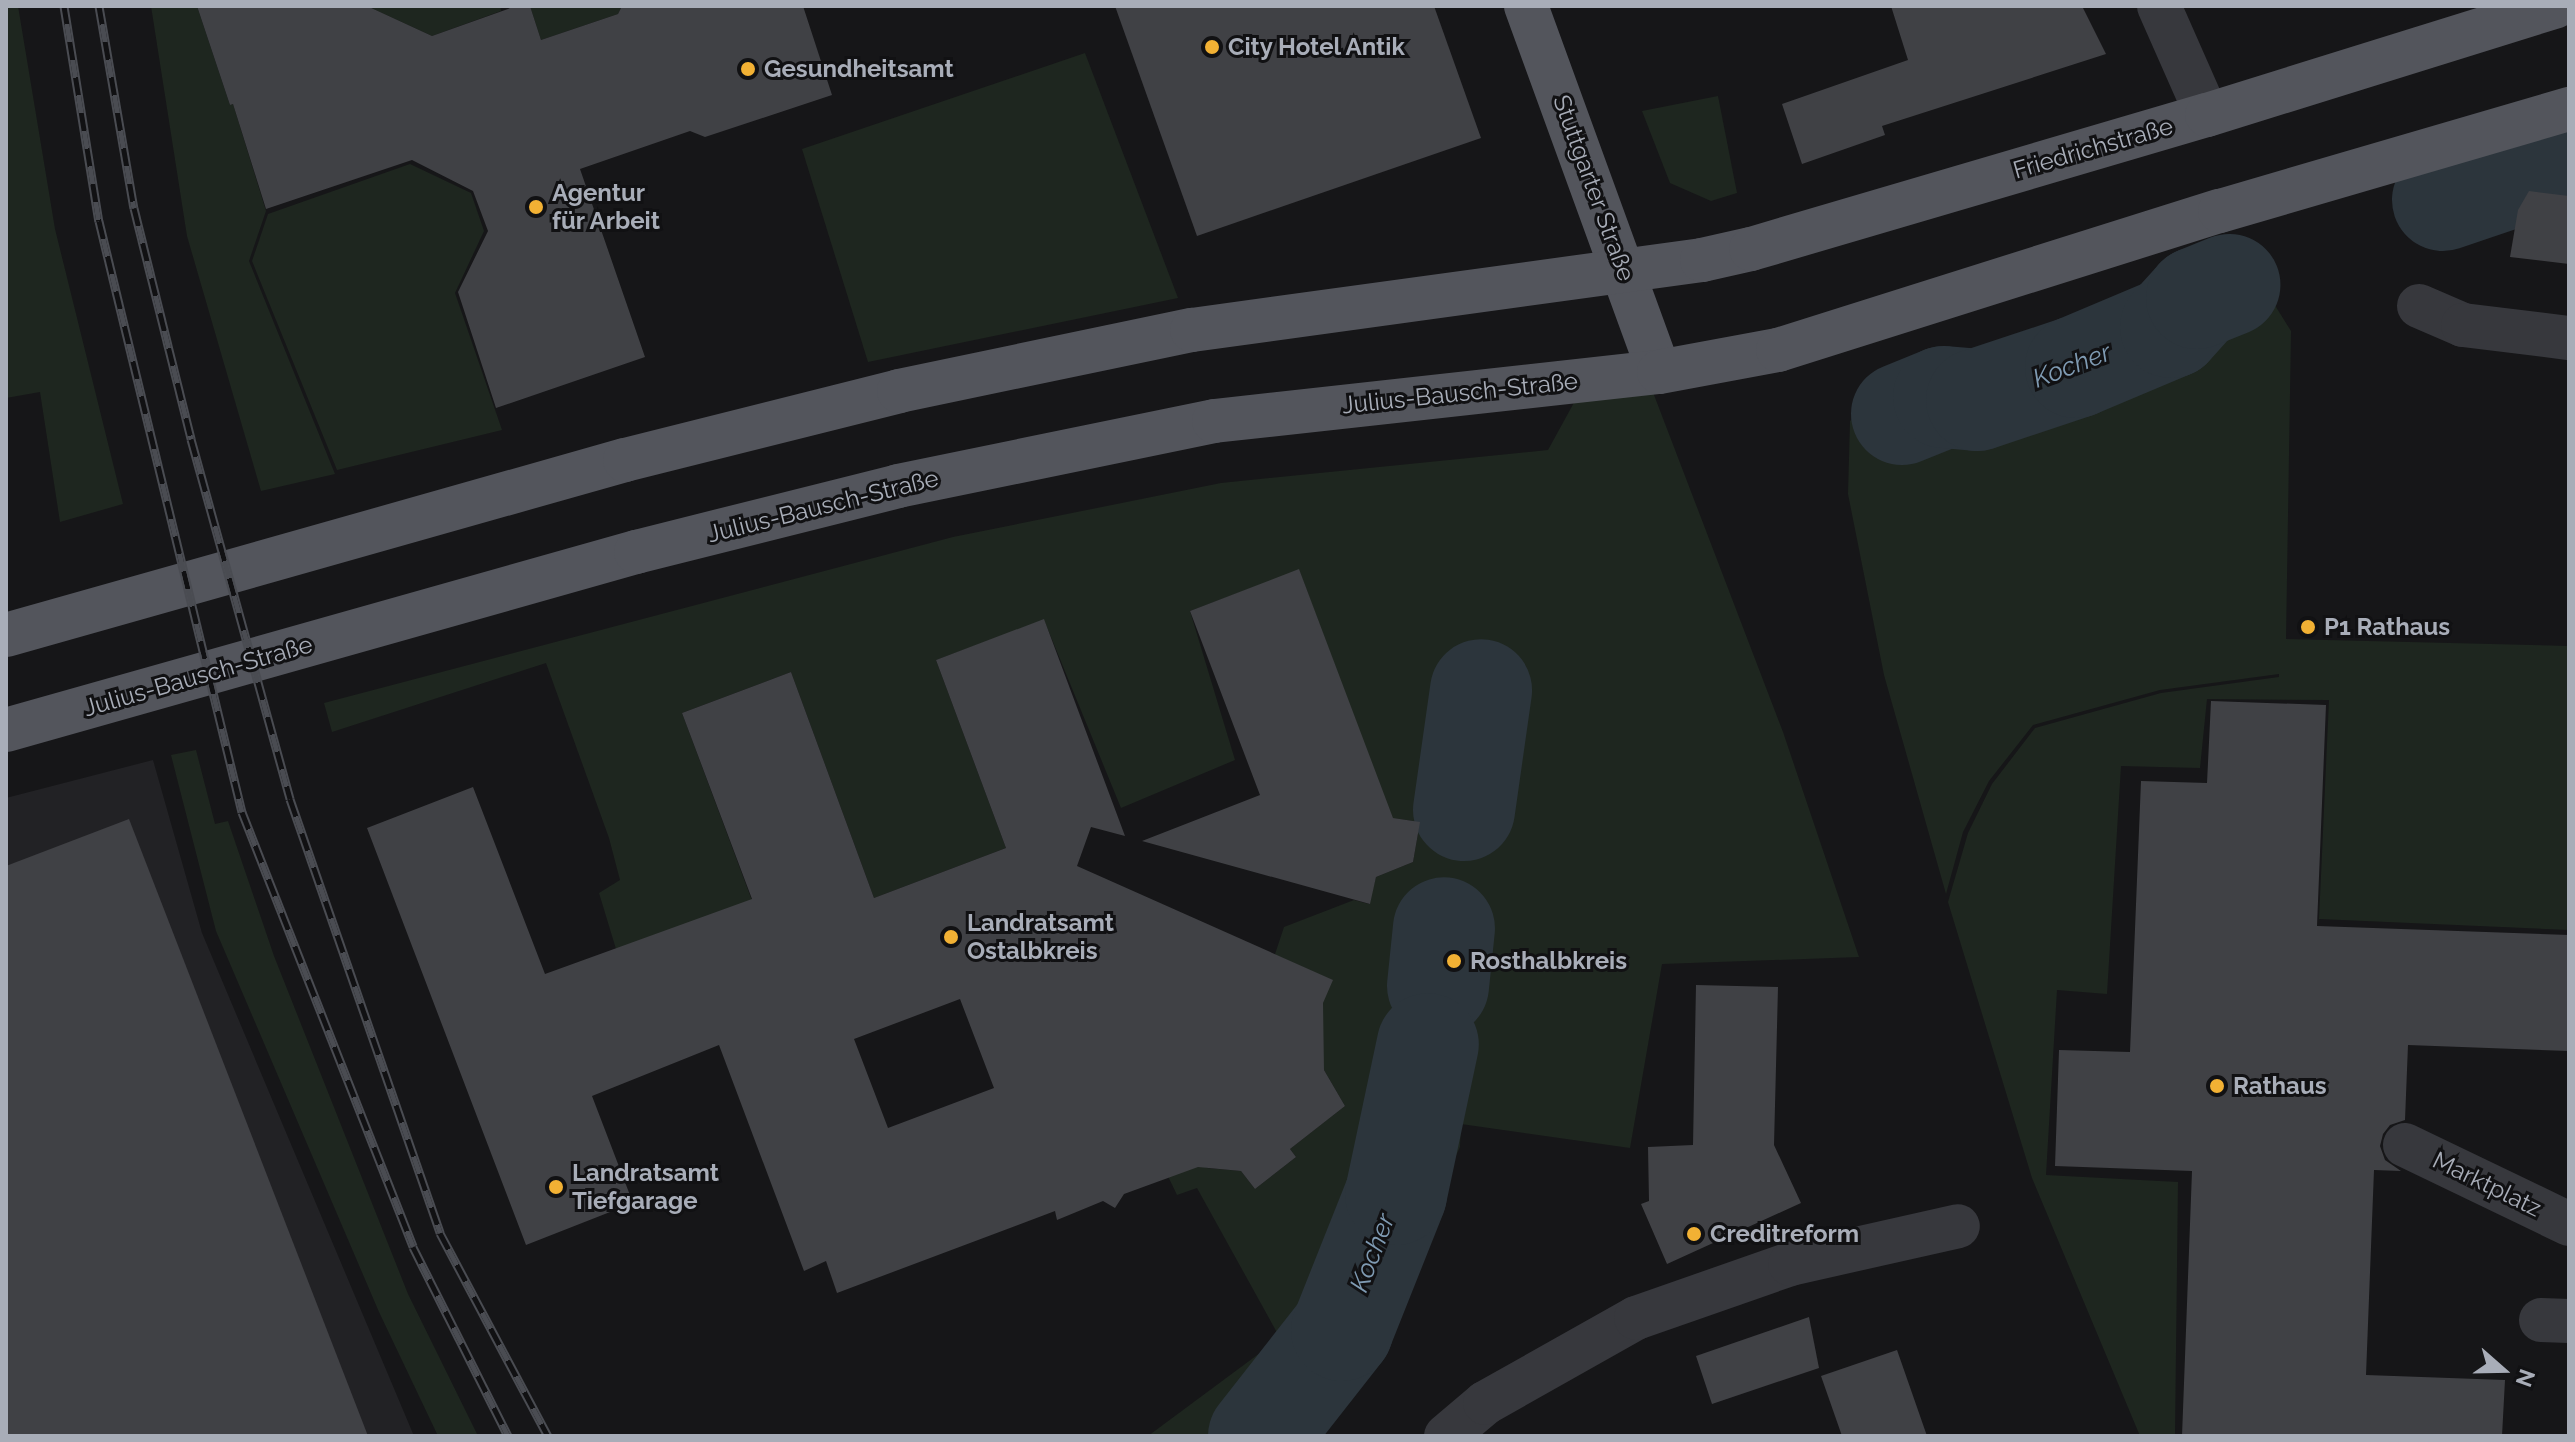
<!DOCTYPE html>
<html>
<head>
<meta charset="utf-8">
<style>
	body { margin:0 }
	#map { position:relative; width:2575px; height:1442px; overflow:hidden; background:#161618; font-family:Raleway,sans-serif }
	div>[style] { position:absolute }
	.built>* { inset:0; background:#222225 }
	.green>* { inset:0; background:#1e261f }
	.river>* { height:102px; margin:-51px; padding:0 51px; transform-origin:51px; border-radius:51px; background:#2c353c }
	.building>* { inset:0; background:#404145 }
	.minor>* { height:44px; margin:-22px; padding:0 22px; transform-origin:22px; border-radius:22px; background:#37383d }
	.major>* { height:44px; margin:-22px; padding:0 22px; transform-origin:22px; border-radius:22px; background:#53555c }
	.rail>* { height:9px; margin-top:-4.5px; transform-origin:0; background:repeating-linear-gradient(90deg,#111113 0 18px,#4a4c52 0 36px); box-sizing:border-box; border-block:2px solid #4a4c52 }
	.dots>* { width:22px; height:22px; translate:-50% -50%; box-sizing:border-box; border:4px solid #111113; border-radius:50% }
	span { translate:-50% -50%; white-space:nowrap; text-align:center; line-height:1.15; -webkit-text-stroke:6px #111113; paint-order:stroke }
	.poi-label { font-size:24px; color:#a8adb8; font-weight:700 }
	.left { translate:0 -50%; text-align:left }
	.street-label { font-size:24px; color:#a8adb8 }
	.water-label { font-size:26px; color:#7f9bb3; font-style:italic }
	.frame { position:absolute; inset:0; border:8px solid #a8adb8; pointer-events:none }
	.north { position:absolute; left:2463px; top:1330px; width:80px; height:80px; -webkit-text-stroke:6px #111113; paint-order:stroke; rotate:110deg; font-size:22px; font-weight:700; line-height:32px; text-align:center; color:#a8adb8 }
	.north::after { content:''; display:block; margin:auto; width:28px; height:36px; background:#a8adb8; clip-path:polygon(50% 0,100% 100%,50% 72%,0 100%) }
</style>
</head>
<body>
<div id="map">
	<div class="built">
		<i style="clip-path:polygon(153px 760px,202px 933px,414px 1436px,6px 1436px,6px 798px)"></i>
	</div>
	<div class="green">
		<i style="clip-path:polygon(6px 6px,18px 6px,55px 229px,123px 504px,60px 522px,40px 392px,6px 398px)"></i>
		<i style="clip-path:polygon(151px 6px,197px 6px,230px 105px,233px 104px,266px 211px,249px 261px,335px 474px,261px 491px,187px 236px)"></i>
		<i style="clip-path:polygon(367px 6px,500px 6px,501px 11px,432px 36px)"></i>
		<i style="clip-path:polygon(530px 6px,622px 6px,618px 14px,541px 40px)"></i>
		<i style="clip-path:polygon(1085px 53px,1178px 298px,868px 362px,802px 149px)"></i>
		<i style="clip-path:polygon(1718px 96px,1737px 193px,1711px 201px,1670px 183px,1642px 111px)"></i>
		<i style="clip-path:polygon(410px 164px,471px 193px,484px 231px,455px 293px,502px 430px,337px 470px,252px 261px,268px 214px)"></i>
		<i style="clip-path:polygon(2245px 257px,2291px 331px,2286px 639px,2569px 646px,2569px 930px,2319px 919px,2329px 700px,2207px 699px,2200px 768px,2121px 766px,2107px 994px,2057px 990px,2046px 1175px,2178px 1182px,2175px 1436px,2140px 1436px,2032px 1178px,1948px 902px,1968px 833px,1992px 784px,2035px 728px,2161px 693px,2279px 677px,2279px 674px,2160px 690px,2033px 725px,1989px 781px,1963px 832px,1946px 894px,1884px 675px,1848px 494px,1850px 421px,1888px 385px)"></i>
		<i style="clip-path:polygon(1646px 374px,1783px 732px,1859px 957px,1662px 964px,1630px 1148px,1461px 1124px,1460px 1147px,1376px 1328px,1289px 1436px,1148px 1436px,1280px 1338px,1197px 1188px,1177px 1195px,1152px 1143px,1207px 1168px,1241px 1171px,1255px 1189px,1296px 1157px,1290px 1149px,1345px 1106px,1324px 1070px,1275px 954px,1284px 927px,1354px 900px,1369px 904px,1376px 877px,1413px 862px,1420px 822px,1392px 818px,1299px 570px,1190px 611px,1235px 760px,1121px 808px,1044px 620px,936px 660px,1006px 848px,874px 898px,791px 672px,682px 713px,757px 914px,616px 949px,599px 893px,620px 880px,609px 838px,546px 663px,332px 732px,324px 703px,953px 537px,1221px 483px,1548px 450px,1582px 388px)"></i>
		<i style="clip-path:polygon(196px 750px,215px 824px,228px 821px,274px 956px,408px 1294px,478px 1436px,438px 1436px,379px 1312px,216px 931px,171px 755px)"></i>
	</div>
	<div class="river">
		<i style="left:2443px;top:200px;width:133px;rotate:-18.8deg"></i>
		<i style="left:1902px;top:414px;width:45px;rotate:-22deg"></i>
		<i style="left:1944px;top:397px;width:33px;rotate:5deg"></i>
		<i style="left:1977px;top:400px;width:104px;rotate:-18.4deg"></i>
		<i style="left:2076px;top:367px;width:103px;rotate:-22.8deg"></i>
		<i style="left:2171px;top:327px;width:39px;rotate:-48deg"></i>
		<i style="left:2197px;top:298px;width:35px;rotate:-22deg"></i>
		<i style="left:1464px;top:810px;width:121px;rotate:-81.9deg"></i>
		<i style="left:1438px;top:986px;width:58px;rotate:-84.1deg"></i>
		<i style="left:1259px;top:1436px;width:135px;rotate:-51.9deg"></i>
		<i style="left:1342px;top:1330px;width:146px;rotate:-68.3deg"></i>
		<i style="left:1396px;top:1194px;width:153px;rotate:-78deg"></i>
	</div>
	<div class="building">
		<i style="clip-path:polygon(197px 6px,367px 6px,432px 36px,516px 6px,530px 6px,541px 40px,618px 14px,622px 6px,803px 6px,832px 95px,705px 137px,690px 131px,580px 169px,645px 357px,496px 408px,458px 292px,488px 231px,473px 191px,412px 160px,266px 209px,233px 104px,230px 105px)"></i>
		<i style="clip-path:polygon(1115px 6px,1434px 6px,1481px 138px,1197px 236px)"></i>
		<i style="clip-path:polygon(1891px 6px,2082px 6px,2106px 54px,1882px 126px,1885px 135px,1802px 164px,1782px 104px,1908px 60px)"></i>
		<i style="clip-path:polygon(2529px 191px,2569px 196px,2569px 264px,2510px 257px,2518px 210px)"></i>
		<i style="clip-path:polygon(1299px 569px,1393px 818px,1420px 822px,1413px 862px,1376px 877px,1370px 904px,1142px 841px,1260px 795px,1190px 611px)"></i>
		<i style="clip-path:polygon(evenodd,1044px 619px,1125px 836px,1091px 827px,1077px 866px,1333px 980px,1323px 1003px,1324px 1070px,1345px 1106px,1290px 1149px,1296px 1157px,1255px 1189px,1241px 1171px,1198px 1167px,1124px 1194px,1115px 1208px,1103px 1201px,1057px 1220px,1055px 1211px,837px 1293px,826px 1261px,804px 1271px,719px 1045px,592px 1096px,633px 1203px,526px 1245px,367px 828px,473px 787px,545px 974px,752px 899px,682px 713px,791px 672px,874px 898px,1006px 848px,936px 660px,1044px 619px,960px 999px,994px 1088px,888px 1128px,854px 1039px,960px 999px)"></i>
		<i style="clip-path:polygon(2211px 701px,2326px 705px,2317px 926px,2569px 935px,2569px 1051px,2408px 1045px,2405px 1120px,2390px 1125px,2383px 1134px,2380px 1146px,2385px 1160px,2401px 1171px,2374px 1170px,2366px 1375px,2505px 1380px,2502px 1436px,2182px 1436px,2192px 1171px,2055px 1166px,2059px 1050px,2130px 1052px,2141px 781px,2207px 783px)"></i>
		<i style="clip-path:polygon(129px 819px,368px 1436px,6px 1436px,6px 866px)"></i>
		<i style="clip-path:polygon(1696px 985px,1778px 987px,1774px 1145px,1801px 1203px,1667px 1264px,1641px 1204px,1649px 1201px,1648px 1147px,1693px 1145px)"></i>
		<i style="clip-path:polygon(1809px 1317px,1819px 1368px,1712px 1404px,1696px 1356px)"></i>
		<i style="clip-path:polygon(1897px 1350px,1927px 1436px,1842px 1436px,1821px 1376px)"></i>
	</div>
	<div class="minor">
		<i style="left:2159px;top:6px;width:119px;rotate:66.2deg"></i>
		<i style="left:2419px;top:306px;width:48px;rotate:23.4deg"></i>
		<i style="left:2463px;top:325px;width:107px;rotate:7deg"></i>
		<i style="left:2405px;top:1145px;width:182px;rotate:25.7deg"></i>
		<i style="left:2541px;top:1320px;width:28px;rotate:2deg"></i>
		<i style="left:1446px;top:1436px;width:51px;rotate:-40.2deg"></i>
		<i style="left:1485px;top:1403px;width:173px;rotate:-29.4deg"></i>
		<i style="left:1636px;top:1318px;width:163px;rotate:-19.3deg"></i>
		<i style="left:1790px;top:1264px;width:172px;rotate:-12.7deg"></i>
	</div>
	<div class="major">
		<i style="left:1526px;top:6px;width:389px;rotate:70deg"></i>
		<i style="left:6px;top:635px;width:643px;rotate:-15.79deg"></i>
		<i style="left:625px;top:460px;width:283px;rotate:-14.1deg"></i>
		<i style="left:899px;top:391px;width:299px;rotate:-11.8deg"></i>
		<i style="left:1192px;top:330px;width:515px;rotate:-7.82deg"></i>
		<i style="left:1702px;top:260px;width:50px;rotate:-12.7deg"></i>
		<i style="left:1751px;top:249px;width:475px;rotate:-16.4deg"></i>
		<i style="left:2207px;top:115px;width:366px;rotate:-17.3deg"></i>
		<i style="left:6px;top:730px;width:655px;rotate:-15.78deg"></i>
		<i style="left:636px;top:552px;width:270px;rotate:-14.1deg"></i>
		<i style="left:898px;top:486px;width:323px;rotate:-11.6deg"></i>
		<i style="left:1214px;top:421px;width:448px;rotate:-6.3deg"></i>
		<i style="left:1659px;top:372px;width:121px;rotate:-10.5deg"></i>
		<i style="left:1778px;top:350px;width:463px;rotate:-17.5deg"></i>
		<i style="left:2220px;top:211px;width:364px;rotate:-16.3deg"></i>
	</div>
	<div class="rail">
		<i style="left:64px;top:6px;width:218px;rotate:80.8deg"></i>
		<i style="left:99px;top:221px;width:608px;rotate:76.4deg"></i>
		<i style="left:242px;top:812px;width:467px;rotate:68.5deg"></i>
		<i style="left:413px;top:1247px;width:212px;rotate:63.3deg"></i>
		<i style="left:99px;top:6px;width:205px;rotate:80.2deg"></i>
		<i style="left:134px;top:208px;width:238px;rotate:76.1deg"></i>
		<i style="left:191px;top:439px;width:373px;rotate:74.6deg"></i>
		<i style="left:290px;top:799px;width:459px;rotate:70.9deg"></i>
		<i style="left:440px;top:1233px;width:230px;rotate:62deg"></i>
	</div>
	<div class="dots">
		<i style="left:1212px;top:47px;background:#f2b134"></i>
		<i style="left:748px;top:69px;background:#f2b134"></i>
		<i style="left:536px;top:207px;background:#f2b134"></i>
		<i style="left:2308px;top:627px;background:#f2b134"></i>
		<i style="left:951px;top:937px;background:#f2b134"></i>
		<i style="left:1454px;top:961px;background:#f2b134"></i>
		<i style="left:2217px;top:1086px;background:#f2b134"></i>
		<i style="left:556px;top:1187px;background:#f2b134"></i>
		<i style="left:1694px;top:1234px;background:#f2b134"></i>
	</div>
	<div class="poi-label">
		<span class="left" style="left:1228px;top:47px">City Hotel Antik</span>
		<span class="left" style="left:764px;top:69px">Gesundheitsamt</span>
		<span class="left" style="left:552px;top:207px">Agentur<br>für Arbeit</span>
		<span class="left" style="left:2324px;top:627px">P1 Rathaus</span>
		<span class="left" style="left:967px;top:937px">Landratsamt<br>Ostalbkreis</span>
		<span class="left" style="left:1470px;top:961px">Rosthalbkreis</span>
		<span class="left" style="left:2233px;top:1086px">Rathaus</span>
		<span class="left" style="left:572px;top:1187px">Landratsamt<br>Tiefgarage</span>
		<span class="left" style="left:1710px;top:1234px">Creditreform</span>
	</div>
	<div class="street-label">
		<span style="left:2093px;top:148px;rotate:-16deg">Friedrichstraße</span>
		<span style="left:1594px;top:188px;rotate:70deg">Stuttgarter Straße</span>
		<span style="left:1460px;top:393px;rotate:-6deg">Julius-Bausch-Straße</span>
		<span style="left:823px;top:506px;rotate:-14deg">Julius-Bausch-Straße</span>
		<span style="left:198px;top:676px;rotate:-16deg">Julius-Bausch-Straße</span>
		<span style="left:2487px;top:1184px;rotate:26deg">Marktplatz</span>
	</div>
	<div class="water-label">
		<span style="left:2072px;top:366px;rotate:-21deg">Kocher</span>
		<span style="left:1373px;top:1253px;rotate:-69deg">Kocher</span>
	</div>
	<div class="frame"></div>
	<div class="north">N</div>
</div>
</body>
</html>
